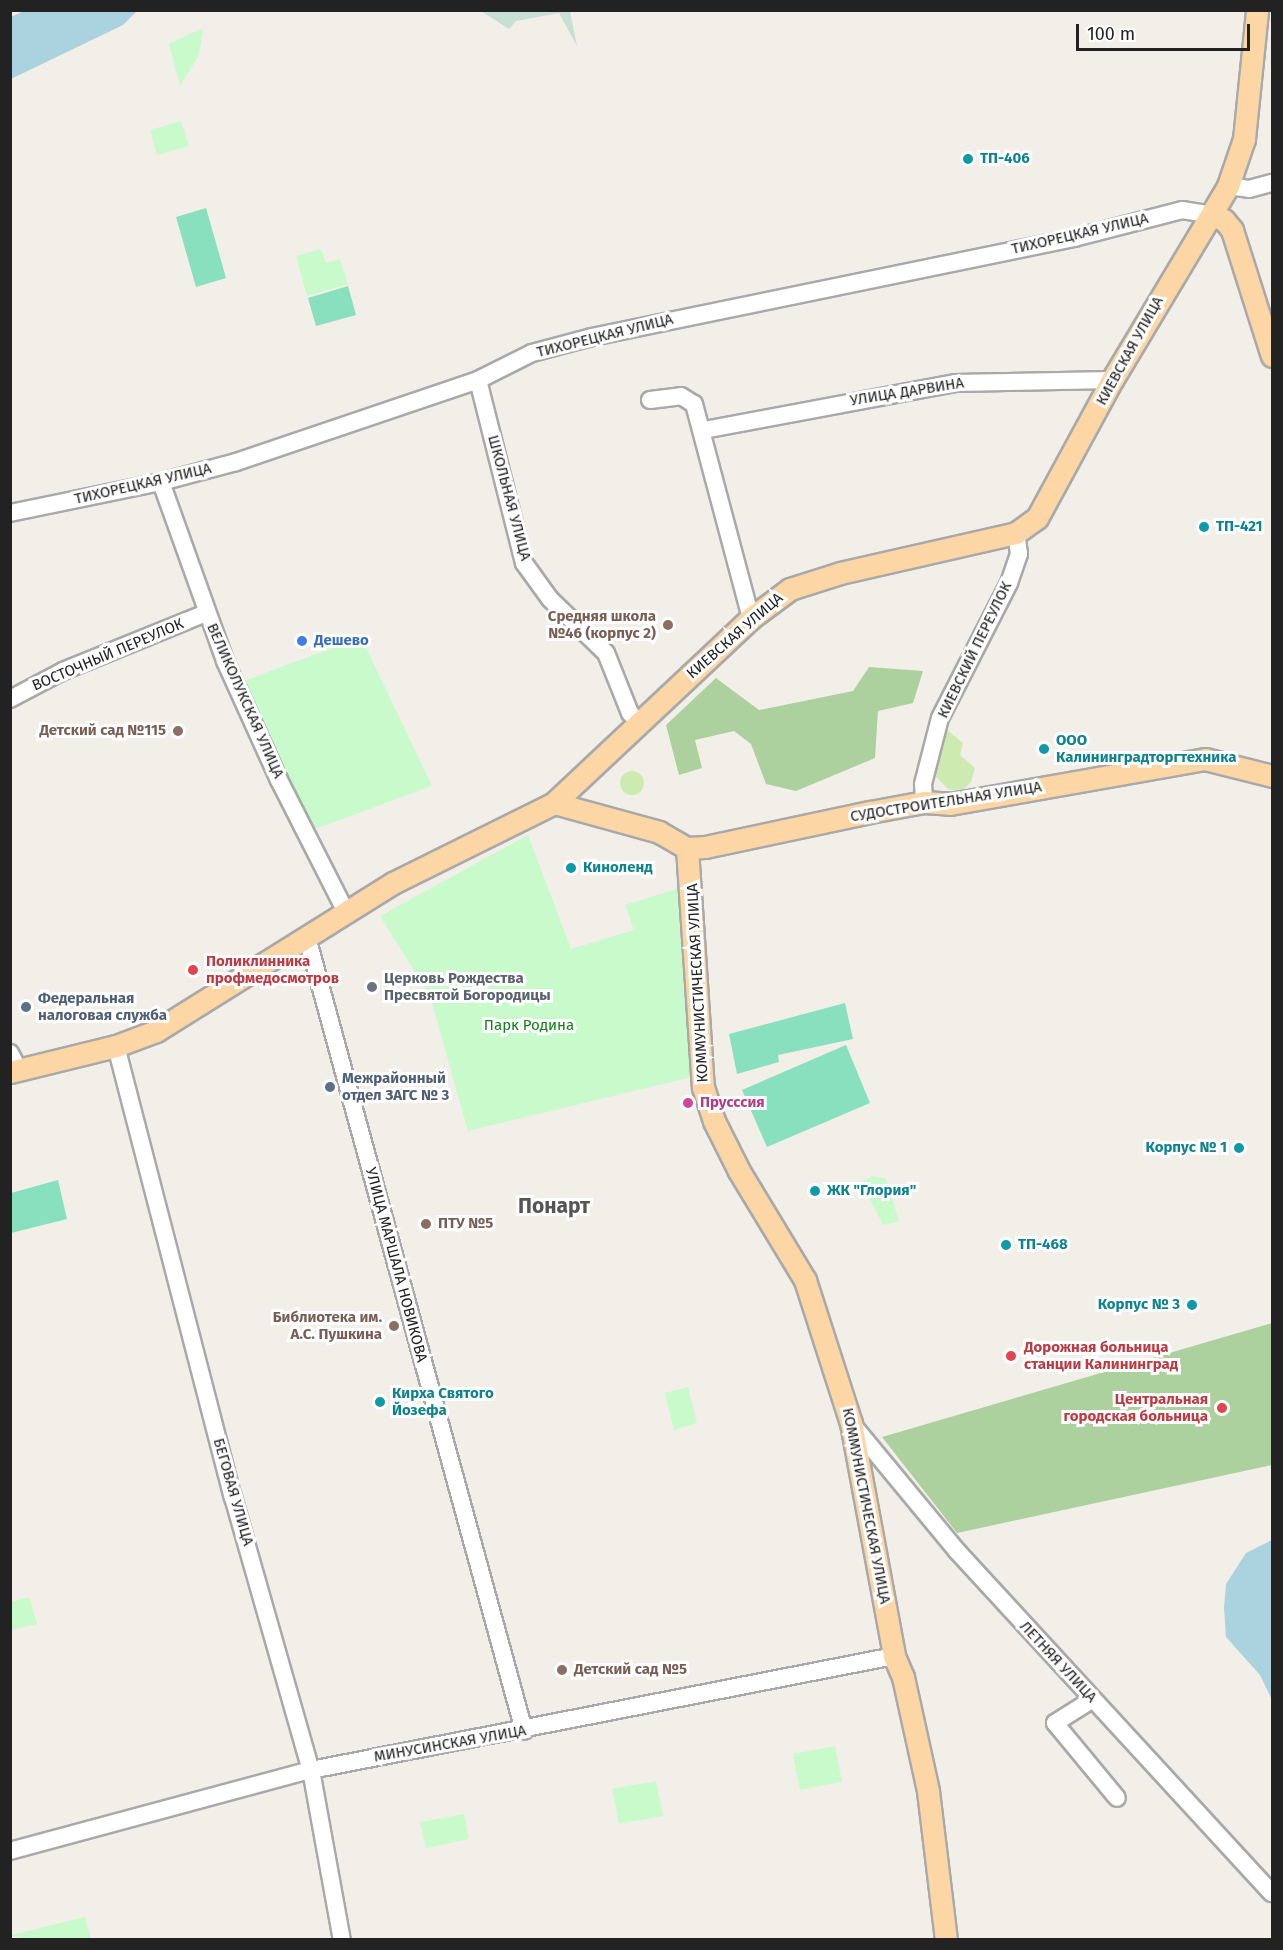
<!DOCTYPE html>
<html>
<head>
<meta charset="utf-8">
<style>
	body { margin:0 }
	#map { position:relative; width:1283px; height:1950px; overflow:hidden; background:#f2efe9; font-family:"Fira Sans",sans-serif }
	div>[style] { position:absolute }
	.grass>* { inset:0; background:#cdebb0 }
	.round { border-radius:50% }
	.forest>* { inset:0; background:#add19e }
	.wetland>* { inset:0; background:#c6e0d4 }
	.park>* { inset:0; background:#c8facc }
	.pitch>* { inset:0; background:#88e0be }
	.water>* { inset:0; background:#aad3df }
	.roads { filter:drop-shadow(2px 0 #a9a9a9) drop-shadow(-2px 0 #a9a9a9) drop-shadow(0 2px #a9a9a9) drop-shadow(0 -2px #a9a9a9) }
	.minor>* { height:16px; margin:-8px; padding:0 8px; transform-origin:8px; border-radius:8px; background:#fff }
	.major>* { height:21px; margin:-10.5px; padding:0 10.5px; transform-origin:10.5px; border-radius:10.5px; background:#fcd6a4 }
	.dots>* { width:16px; height:16px; translate:-50% -50%; box-sizing:border-box; border:3px solid #fff; border-radius:50% }
	span { translate:-50% -50%; white-space:nowrap; text-align:center; line-height:1.15; -webkit-text-stroke:6px #fff; paint-order:stroke }
	.culture-label { font-size:15px; color:#0d838f; font-weight:700 }
	.left { translate:0 -50%; text-align:left }
	.right { translate:-100% -50%; text-align:right }
	.street-label { font-size:15px; color:#222 }
	.education-label { font-size:15px; color:#785e54; font-weight:700 }
	.shop-label { font-size:15px; color:#366cbe; font-weight:700 }
	.health-label { font-size:15px; color:#be3a42; font-weight:700 }
	.worship-label { font-size:15px; color:#5b616d; font-weight:700 }
	.service-label { font-size:15px; color:#4e5e75; font-weight:700 }
	.park-label { font-size:15px; color:#0c8416 }
	.hotel-label { font-size:15px; color:#b23c85; font-weight:700 }
	.district-label { font-size:21px; color:#555; font-weight:700 }
	.frame { position:absolute; inset:0; border:12px solid #222; pointer-events:none }
	.scale { position:absolute; left:1076px; top:24px; width:174px; height:27px; box-sizing:border-box; border:3px solid #222; border-top:0; padding-left:8px; font-size:18px; line-height:21px; white-space:nowrap; color:#222; -webkit-text-stroke:4px #fff; paint-order:stroke }
</style>
</head>
<body>
<div id="map">
	<div class="grass">
		<i style="clip-path:polygon(945px 728px,963px 743px,960px 755px,975px 768px,971px 782px,961px 792px,948px 789px,933px 774px)"></i>
		<i class="round" style="left:620px;top:771px;width:24px;height:24px"></i>
	</div>
	<div class="forest">
		<i style="clip-path:polygon(869px 667px,923px 671px,913px 703px,878px 711px,875px 758px,796px 791px,766px 784px,751px 744px,734px 731px,695px 740px,702px 768px,679px 775px,666px 725px,716px 678px,759px 710px,853px 691px)"></i>
		<i style="clip-path:polygon(1272px 1323px,1272px 1465px,957px 1533px,882px 1437px)"></i>
	</div>
	<div class="wetland">
		<i style="clip-path:polygon(535px 10px,570px 11px,577px 46px,559px 13px,516px 21px,509px 29px,481px 11px)"></i>
	</div>
	<div class="park">
		<i style="clip-path:polygon(203px 28px,199px 55px,180px 86px,169px 44px)"></i>
		<i style="clip-path:polygon(181px 121px,189px 146px,157px 155px,150px 130px)"></i>
		<i style="clip-path:polygon(321px 249px,326px 263px,340px 259px,348px 284px,307px 296px,296px 256px)"></i>
		<i style="clip-path:polygon(361px 637px,432px 786px,315px 829px,241px 682px)"></i>
		<i style="clip-path:polygon(528px 835px,571px 949px,634px 930px,625px 905px,683px 887px,700px 1075px,468px 1131px,430px 996px,380px 916px)"></i>
		<i style="clip-path:polygon(873px 1176px,886px 1179px,899px 1221px,883px 1225px,861px 1182px)"></i>
		<i style="clip-path:polygon(688px 1387px,697px 1423px,674px 1430px,665px 1393px)"></i>
		<i style="clip-path:polygon(29px 1597px,37px 1624px,11px 1630px,11px 1602px)"></i>
		<i style="clip-path:polygon(835px 1746px,842px 1782px,800px 1790px,793px 1754px)"></i>
		<i style="clip-path:polygon(656px 1781px,663px 1816px,619px 1824px,612px 1789px)"></i>
		<i style="clip-path:polygon(464px 1814px,469px 1839px,426px 1848px,420px 1822px)"></i>
		<i style="clip-path:polygon(85px 1917px,91px 1939px,23px 1939px,11px 1935px)"></i>
	</div>
	<div class="pitch">
		<i style="clip-path:polygon(206px 208px,226px 278px,196px 287px,176px 217px)"></i>
		<i style="clip-path:polygon(348px 286px,356px 315px,316px 326px,308px 298px)"></i>
		<i style="clip-path:polygon(845px 1003px,853px 1039px,778px 1055px,779px 1062px,737px 1074px,729px 1034px)"></i>
		<i style="clip-path:polygon(846px 1045px,870px 1103px,767px 1147px,742px 1090px)"></i>
		<i style="clip-path:polygon(58px 1180px,67px 1219px,11px 1233px,11px 1193px)"></i>
	</div>
	<div class="water">
		<i style="clip-path:polygon(26px 10px,137px 10px,137px 11px,123px 25px,11px 79px,11px 17px)"></i>
		<i style="clip-path:polygon(1272px 1540px,1272px 1700px,1260px 1675px,1226px 1637px,1224px 1608px,1226px 1584px,1246px 1553px)"></i>
	</div>
	<div class="roads">
		<div class="minor">
			<i style="left:1228px;top:186px;width:21px;rotate:8deg"></i>
			<i style="left:1249px;top:189px;width:24px;rotate:-15deg"></i>
			<i style="left:478px;top:380px;width:189px;rotate:75.9deg"></i>
			<i style="left:524px;top:563px;width:44px;rotate:54.2deg"></i>
			<i style="left:550px;top:599px;width:78px;rotate:44deg"></i>
			<i style="left:606px;top:653px;width:65px;rotate:68.2deg"></i>
			<i style="left:630px;top:713px;width:13px;rotate:48deg"></i>
			<i style="left:650px;top:400px;width:31px;rotate:-7deg"></i>
			<i style="left:681px;top:396px;width:15px;rotate:32deg"></i>
			<i style="left:694px;top:404px;width:221px;rotate:75.1deg"></i>
			<i style="left:704px;top:430px;width:255px;rotate:-10.6deg"></i>
			<i style="left:955px;top:383px;width:157px;rotate:-1.1deg"></i>
			<i style="left:161px;top:482px;width:190px;rotate:70.3deg"></i>
			<i style="left:225px;top:661px;width:131px;rotate:65.6deg"></i>
			<i style="left:279px;top:780px;width:148px;rotate:63.1deg"></i>
			<i style="left:10px;top:513px;width:154px;rotate:-11.6deg"></i>
			<i style="left:161px;top:482px;width:78px;rotate:-14.9deg"></i>
			<i style="left:236px;top:462px;width:256px;rotate:-18.7deg"></i>
			<i style="left:478px;top:380px;width:60px;rotate:-26.6deg"></i>
			<i style="left:532px;top:353px;width:62px;rotate:-14.9deg"></i>
			<i style="left:592px;top:337px;width:492px;rotate:-11.6deg"></i>
			<i style="left:1074px;top:238px;width:112px;rotate:-14.5deg"></i>
			<i style="left:1182px;top:210px;width:30px;rotate:9deg"></i>
			<i style="left:10px;top:699px;width:60px;rotate:-27.8deg"></i>
			<i style="left:63px;top:671px;width:154px;rotate:-22.1deg"></i>
			<i style="left:924px;top:802px;width:18px;rotate:-93deg"></i>
			<i style="left:923px;top:784px;width:68px;rotate:-75.6deg"></i>
			<i style="left:940px;top:718px;width:152px;rotate:-62.9deg"></i>
			<i style="left:1009px;top:583px;width:31px;rotate:-71deg"></i>
			<i style="left:1019px;top:554px;width:21px;rotate:-98deg"></i>
			<i style="left:307px;top:937px;width:823px;rotate:74.71deg"></i>
			<i style="left:116px;top:1046px;width:466px;rotate:75.5deg"></i>
			<i style="left:233px;top:1497px;width:284px;rotate:74.1deg"></i>
			<i style="left:311px;top:1770px;width:173px;rotate:79.7deg"></i>
			<i style="left:10px;top:1053px;width:19px;rotate:62deg"></i>
			<i style="left:852px;top:1424px;width:165px;rotate:50.4deg"></i>
			<i style="left:957px;top:1551px;width:465px;rotate:47.4deg"></i>
			<i style="left:1093px;top:1699px;width:45px;rotate:147.7deg"></i>
			<i style="left:1055px;top:1723px;width:97px;rotate:50.4deg"></i>
			<i style="left:10px;top:1851px;width:312px;rotate:-15.1deg"></i>
			<i style="left:311px;top:1770px;width:594px;rotate:-11.06deg"></i>
		</div>
		<div class="major">
			<i style="left:1212px;top:215px;width:13px;rotate:23deg"></i>
			<i style="left:1224px;top:220px;width:13px;rotate:51deg"></i>
			<i style="left:1232px;top:230px;width:132px;rotate:72.4deg"></i>
			<i style="left:554px;top:803px;width:109px;rotate:15.4deg"></i>
			<i style="left:659px;top:832px;width:32px;rotate:30deg"></i>
			<i style="left:687px;top:848px;width:18px;rotate:-3deg"></i>
			<i style="left:705px;top:847px;width:169px;rotate:-12deg"></i>
			<i style="left:870px;top:812px;width:55px;rotate:-10.5deg"></i>
			<i style="left:924px;top:802px;width:26px;rotate:4deg"></i>
			<i style="left:950px;top:804px;width:259px;rotate:-10deg"></i>
			<i style="left:1205px;top:759px;width:69px;rotate:14.2deg"></i>
			<i style="left:687px;top:848px;width:240px;rotate:86.2deg"></i>
			<i style="left:703px;top:1087px;width:36px;rotate:72deg"></i>
			<i style="left:714px;top:1121px;width:56px;rotate:63.4deg"></i>
			<i style="left:739px;top:1171px;width:127px;rotate:58.8deg"></i>
			<i style="left:805px;top:1280px;width:150px;rotate:72.2deg"></i>
			<i style="left:851px;top:1423px;width:237px;rotate:79.5deg"></i>
			<i style="left:894px;top:1656px;width:23px;rotate:67deg"></i>
			<i style="left:903px;top:1677px;width:117px;rotate:77.6deg"></i>
			<i style="left:928px;top:1791px;width:150px;rotate:83.1deg"></i>
			<i style="left:10px;top:1072px;width:109px;rotate:-13.8deg"></i>
			<i style="left:116px;top:1046px;width:43px;rotate:-20.6deg"></i>
			<i style="left:156px;top:1031px;width:279px;rotate:-32deg"></i>
			<i style="left:393px;top:883px;width:180px;rotate:-26.4deg"></i>
			<i style="left:554px;top:803px;width:270px;rotate:-43.2deg"></i>
			<i style="left:751px;top:618px;width:49px;rotate:-36.6deg"></i>
			<i style="left:790px;top:589px;width:52px;rotate:-17.7deg"></i>
			<i style="left:840px;top:573px;width:180px;rotate:-12.8deg"></i>
			<i style="left:1016px;top:533px;width:26px;rotate:-36deg"></i>
			<i style="left:1037px;top:518px;width:157px;rotate:-61.5deg"></i>
			<i style="left:1112px;top:380px;width:226px;rotate:-59.1deg"></i>
			<i style="left:1228px;top:186px;width:50px;rotate:-71.2deg"></i>
			<i style="left:1244px;top:139px;width:130px;rotate:-84.2deg"></i>
		</div>
	</div>
	<div class="dots">
		<i style="left:968px;top:159px;background:#0f9aa8"></i>
		<i style="left:1204px;top:527px;background:#0f9aa8"></i>
		<i style="left:668px;top:625px;background:#8d6e63"></i>
		<i style="left:302px;top:641px;background:#3f7fe0"></i>
		<i style="left:178px;top:731px;background:#8d6e63"></i>
		<i style="left:1044px;top:749px;background:#0f9aa8"></i>
		<i style="left:571px;top:868px;background:#0f9aa8"></i>
		<i style="left:193px;top:970px;background:#e0444e"></i>
		<i style="left:372px;top:987px;background:#6b7280"></i>
		<i style="left:26px;top:1007px;background:#5c6f8a"></i>
		<i style="left:330px;top:1087px;background:#5c6f8a"></i>
		<i style="left:688px;top:1103px;background:#d1479c"></i>
		<i style="left:1239px;top:1148px;background:#0f9aa8"></i>
		<i style="left:815px;top:1191px;background:#0f9aa8"></i>
		<i style="left:426px;top:1224px;background:#8d6e63"></i>
		<i style="left:1006px;top:1245px;background:#0f9aa8"></i>
		<i style="left:1192px;top:1305px;background:#0f9aa8"></i>
		<i style="left:394px;top:1326px;background:#8d6e63"></i>
		<i style="left:1011px;top:1356px;background:#e0444e"></i>
		<i style="left:380px;top:1402px;background:#0f9aa8"></i>
		<i style="left:1222px;top:1408px;background:#e0444e"></i>
		<i style="left:562px;top:1670px;background:#8d6e63"></i>
	</div>
	<div class="culture-label">
		<span class="left" style="left:980px;top:159px">ТП-406</span>
		<span class="left" style="left:1216px;top:527px">ТП-421</span>
		<span class="left" style="left:1056px;top:749px">ООО<br>Калининградторгтехника</span>
		<span class="left" style="left:583px;top:868px">Киноленд</span>
		<span class="right" style="left:1227px;top:1148px">Корпус № 1</span>
		<span class="left" style="left:827px;top:1191px">ЖК "Глория"</span>
		<span class="left" style="left:1018px;top:1245px">ТП-468</span>
		<span class="right" style="left:1180px;top:1305px">Корпус № 3</span>
		<span class="left" style="left:392px;top:1402px">Кирха Святого<br>Йозефа</span>
	</div>
	<div class="street-label">
		<span style="left:1080px;top:234px;rotate:-13deg">ТИХОРЕЦКАЯ УЛИЦА</span>
		<span style="left:605px;top:336px;rotate:-14deg">ТИХОРЕЦКАЯ УЛИЦА</span>
		<span style="left:1130px;top:351px;rotate:-61deg">КИЕВСКАЯ УЛИЦА</span>
		<span style="left:907px;top:392px;rotate:-9deg">УЛИЦА ДАРВИНА</span>
		<span style="left:143px;top:484px;rotate:-13deg">ТИХОРЕЦКАЯ УЛИЦА</span>
		<span style="left:509px;top:498px;rotate:75deg">ШКОЛЬНАЯ УЛИЦА</span>
		<span style="left:735px;top:636px;rotate:-41deg">КИЕВСКАЯ УЛИЦА</span>
		<span style="left:975px;top:650px;rotate:-64deg">КИЕВСКИЙ ПЕРЕУЛОК</span>
		<span style="left:108px;top:655px;rotate:-23deg">ВОСТОЧНЫЙ ПЕРЕУЛОК</span>
		<span style="left:245px;top:701px;rotate:66deg">ВЕЛИКОЛУКСКАЯ УЛИЦА</span>
		<span style="left:946px;top:802px;rotate:-9deg">СУДОСТРОИТЕЛЬНАЯ УЛИЦА</span>
		<span style="left:698px;top:983px;rotate:-93deg">КОММУНИСТИЧЕСКАЯ УЛИЦА</span>
		<span style="left:396px;top:1265px;rotate:75deg">УЛИЦА МАРШАЛА НОВИКОВА</span>
		<span style="left:233px;top:1492px;rotate:74deg">БЕГОВАЯ УЛИЦА</span>
		<span style="left:866px;top:1506px;rotate:79deg">КОММУНИСТИЧЕСКАЯ УЛИЦА</span>
		<span style="left:1058px;top:1662px;rotate:47deg">ЛЕТНЯЯ УЛИЦА</span>
		<span style="left:450px;top:1744px;rotate:-10deg">МИНУСИНСКАЯ УЛИЦА</span>
	</div>
	<div class="education-label">
		<span class="right" style="left:656px;top:625px">Средняя школа<br>№46 (корпус 2)</span>
		<span class="right" style="left:166px;top:731px">Детский сад №115</span>
		<span class="left" style="left:438px;top:1224px">ПТУ №5</span>
		<span class="right" style="left:382px;top:1326px">Библиотека им.<br>А.С. Пушкина</span>
		<span class="left" style="left:574px;top:1670px">Детский сад №5</span>
	</div>
	<div class="shop-label">
		<span class="left" style="left:314px;top:641px">Дешево</span>
	</div>
	<div class="health-label">
		<span class="left" style="left:206px;top:970px">Поликлинника<br>профмедосмотров</span>
		<span class="left" style="left:1024px;top:1356px">Дорожная больница<br>станции Калининград</span>
		<span class="right" style="left:1208px;top:1408px">Центральная<br>городская больница</span>
	</div>
	<div class="worship-label">
		<span class="left" style="left:384px;top:987px">Церковь Рождества<br>Пресвятой Богородицы</span>
	</div>
	<div class="service-label">
		<span class="left" style="left:38px;top:1007px">Федеральная<br>налоговая служба</span>
		<span class="left" style="left:342px;top:1087px">Межрайонный<br>отдел ЗАГС № 3</span>
	</div>
	<div class="park-label">
		<span style="left:529px;top:1026px">Парк Родина</span>
	</div>
	<div class="hotel-label">
		<span class="left" style="left:700px;top:1103px">Прусссия</span>
	</div>
	<div class="district-label">
		<span style="left:554px;top:1206px">Понарт</span>
	</div>
	<div class="frame"></div>
	<div class="scale">100 m</div>
</div>
</body>
</html>
